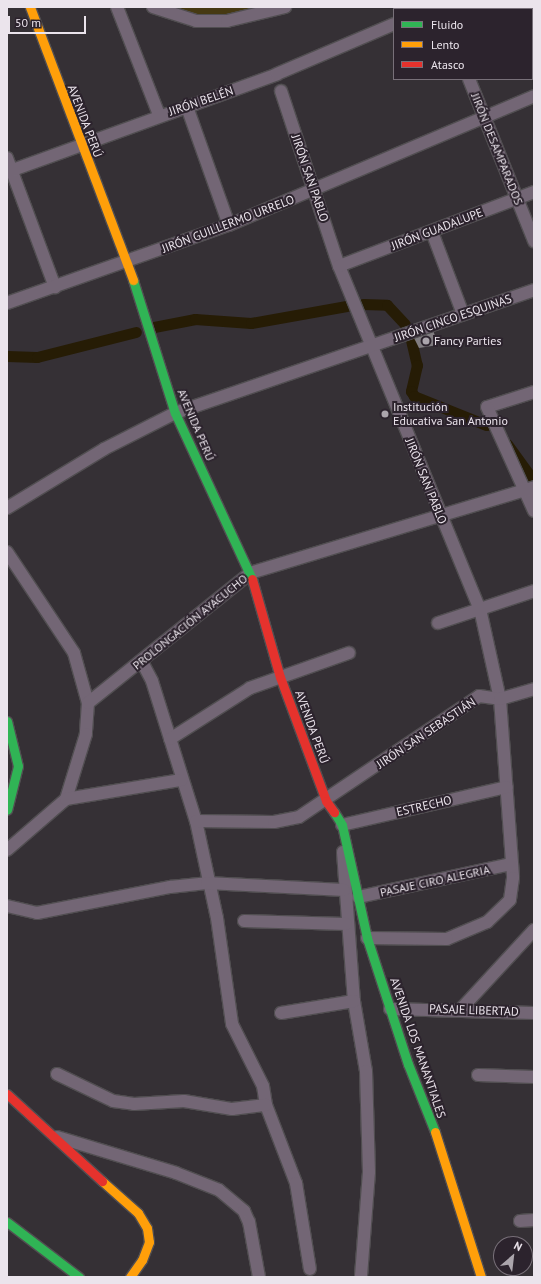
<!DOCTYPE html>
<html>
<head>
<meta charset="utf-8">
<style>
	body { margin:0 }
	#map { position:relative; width:541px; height:1284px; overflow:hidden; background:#353035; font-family:"PT Sans",sans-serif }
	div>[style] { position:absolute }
	.green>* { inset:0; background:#463912 }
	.canal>* { height:11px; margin:-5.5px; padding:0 5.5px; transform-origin:5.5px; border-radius:5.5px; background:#261c05 }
	.building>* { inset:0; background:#817d81 }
	.roads { filter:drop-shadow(1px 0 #514e51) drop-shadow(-1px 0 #514e51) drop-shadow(0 1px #514e51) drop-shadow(0 -1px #514e51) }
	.street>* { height:12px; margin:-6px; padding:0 6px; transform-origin:6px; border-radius:6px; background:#736675 }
	.fast>* { height:9px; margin:-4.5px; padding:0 4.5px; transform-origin:4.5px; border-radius:4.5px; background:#30b455 }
	.slow>* { height:9px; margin:-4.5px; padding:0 4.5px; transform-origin:4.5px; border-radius:4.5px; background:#ff9f0a }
	.jam>* { height:9px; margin:-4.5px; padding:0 4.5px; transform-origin:4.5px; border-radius:4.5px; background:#e5322d }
	.dots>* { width:11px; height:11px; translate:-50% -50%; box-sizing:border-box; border:2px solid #2c232d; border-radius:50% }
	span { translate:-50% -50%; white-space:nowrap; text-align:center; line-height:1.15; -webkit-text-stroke:4px #2c232d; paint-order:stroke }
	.street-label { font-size:12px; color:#ebe4ec }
	.poi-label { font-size:12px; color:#ebe4ec }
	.left { translate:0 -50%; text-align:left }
	.frame { position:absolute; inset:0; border:8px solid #ebe4ec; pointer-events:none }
	.legend { position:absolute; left:393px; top:8px; width:140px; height:72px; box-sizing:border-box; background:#2c232d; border:1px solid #787079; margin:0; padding:5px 7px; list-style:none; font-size:12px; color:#ebe4ec }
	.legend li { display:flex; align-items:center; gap:8px; height:20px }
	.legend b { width:20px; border:1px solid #787079 }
	.north { position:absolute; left:493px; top:1236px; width:40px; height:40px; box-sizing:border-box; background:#2c232d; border:1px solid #787079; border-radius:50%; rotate:28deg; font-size:11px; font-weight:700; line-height:16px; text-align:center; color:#ebe4ec }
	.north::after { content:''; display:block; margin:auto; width:14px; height:18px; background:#aba5ac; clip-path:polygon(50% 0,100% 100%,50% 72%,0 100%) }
	.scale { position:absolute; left:8px; top:16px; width:78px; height:18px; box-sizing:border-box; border:2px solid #ebe4ec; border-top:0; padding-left:5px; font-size:12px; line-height:14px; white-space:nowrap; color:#ebe4ec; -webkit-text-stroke:3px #2c232d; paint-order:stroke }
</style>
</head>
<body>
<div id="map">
	<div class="green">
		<i style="clip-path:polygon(163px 7px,268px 7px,231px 16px,197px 19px)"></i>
	</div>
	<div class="canal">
		<i style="left:363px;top:304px;width:24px;rotate:2deg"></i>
		<i style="left:387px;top:305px;width:26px;rotate:47deg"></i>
		<i style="left:154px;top:327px;width:42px;rotate:-11deg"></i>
		<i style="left:195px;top:319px;width:56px;rotate:4.1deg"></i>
		<i style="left:251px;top:323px;width:97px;rotate:-10.1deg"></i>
		<i style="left:411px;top:340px;width:26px;rotate:77deg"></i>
		<i style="left:417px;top:365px;width:27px;rotate:103deg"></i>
		<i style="left:411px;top:391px;width:6px;rotate:59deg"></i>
		<i style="left:414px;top:396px;width:78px;rotate:21.9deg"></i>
		<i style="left:7px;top:356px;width:30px;rotate:2deg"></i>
		<i style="left:37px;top:357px;width:102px;rotate:-14.2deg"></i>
		<i style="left:507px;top:444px;width:41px;rotate:54deg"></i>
	</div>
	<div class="building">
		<i style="clip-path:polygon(433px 330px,438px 345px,419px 348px,413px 336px)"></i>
	</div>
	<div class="roads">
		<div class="street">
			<i style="left:117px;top:7px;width:116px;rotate:68.7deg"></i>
			<i style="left:153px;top:7px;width:45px;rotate:18deg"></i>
			<i style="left:196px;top:21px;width:31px"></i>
			<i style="left:227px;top:21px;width:60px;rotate:-13.6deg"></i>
			<i style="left:440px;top:7px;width:2px;rotate:63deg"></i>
			<i style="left:533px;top:7px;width:1px;rotate:45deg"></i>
			<i style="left:426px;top:9px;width:4px;rotate:-27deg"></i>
			<i style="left:469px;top:79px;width:175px;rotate:68.1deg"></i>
			<i style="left:281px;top:91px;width:184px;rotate:71.7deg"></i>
			<i style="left:339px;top:266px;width:371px;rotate:67.7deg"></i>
			<i style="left:480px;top:609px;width:92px;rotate:77.5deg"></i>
			<i style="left:500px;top:699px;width:179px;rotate:85.8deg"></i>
			<i style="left:513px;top:878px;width:22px;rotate:98deg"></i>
			<i style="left:510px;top:900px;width:32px;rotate:136deg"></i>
			<i style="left:487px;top:922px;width:43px;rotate:157deg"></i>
			<i style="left:447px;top:939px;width:80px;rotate:-179.3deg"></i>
			<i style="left:187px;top:107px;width:125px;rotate:70.4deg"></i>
			<i style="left:7px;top:158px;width:138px;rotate:69.6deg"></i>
			<i style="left:7px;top:172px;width:287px;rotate:-19.9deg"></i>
			<i style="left:277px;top:74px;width:127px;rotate:-23.1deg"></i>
			<i style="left:432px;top:232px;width:88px;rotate:69.3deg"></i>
			<i style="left:339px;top:266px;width:209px;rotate:-20.8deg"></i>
			<i style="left:7px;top:303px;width:235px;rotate:-19.4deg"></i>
			<i style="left:229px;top:225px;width:331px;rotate:-22.9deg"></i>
			<i style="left:534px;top:392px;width:49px;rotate:162.3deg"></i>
			<i style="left:487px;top:407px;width:114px;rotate:65.7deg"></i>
			<i style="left:7px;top:508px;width:114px;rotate:-31.3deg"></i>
			<i style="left:104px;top:449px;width:80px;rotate:-26.9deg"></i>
			<i style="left:175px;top:413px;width:379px;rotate:-18.9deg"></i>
			<i style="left:7px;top:552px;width:121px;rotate:56.4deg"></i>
			<i style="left:74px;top:653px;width:52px;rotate:74.4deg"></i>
			<i style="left:88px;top:703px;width:31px;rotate:94deg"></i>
			<i style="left:86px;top:734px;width:68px;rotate:107.1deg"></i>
			<i style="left:438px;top:623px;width:101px;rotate:-18.4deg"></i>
			<i style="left:142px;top:662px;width:21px;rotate:62deg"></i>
			<i style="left:152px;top:681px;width:147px;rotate:72.6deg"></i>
			<i style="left:196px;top:821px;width:99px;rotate:77.8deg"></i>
			<i style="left:217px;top:918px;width:107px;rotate:81.9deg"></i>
			<i style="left:232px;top:1024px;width:69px;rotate:63.4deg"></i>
			<i style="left:263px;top:1086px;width:19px;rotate:81deg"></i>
			<i style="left:266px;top:1105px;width:84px;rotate:69deg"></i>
			<i style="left:296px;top:1183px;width:87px;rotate:80.8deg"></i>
			<i style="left:88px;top:703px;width:208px;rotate:-38.7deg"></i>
			<i style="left:250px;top:573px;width:297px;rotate:-16.8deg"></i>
			<i style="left:170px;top:739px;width:95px;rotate:-32.5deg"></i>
			<i style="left:250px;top:688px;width:105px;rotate:-19.5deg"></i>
			<i style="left:196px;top:821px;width:78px;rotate:0.7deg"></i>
			<i style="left:274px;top:822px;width:25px;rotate:-11deg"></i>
			<i style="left:299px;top:817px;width:217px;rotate:-33.9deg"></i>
			<i style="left:479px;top:696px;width:21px;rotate:8deg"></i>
			<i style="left:500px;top:699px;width:35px;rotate:-16deg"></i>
			<i style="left:342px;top:825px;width:169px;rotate:-13deg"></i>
			<i style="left:7px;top:850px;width:78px;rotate:-40.8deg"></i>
			<i style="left:66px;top:799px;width:117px;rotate:-9.4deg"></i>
			<i style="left:343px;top:852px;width:149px;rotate:85.8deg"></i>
			<i style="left:354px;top:1001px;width:71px;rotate:80.3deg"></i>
			<i style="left:366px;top:1071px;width:101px;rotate:88.3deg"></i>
			<i style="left:369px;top:1172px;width:105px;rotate:94.4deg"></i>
			<i style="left:358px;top:897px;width:157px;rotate:-12.2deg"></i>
			<i style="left:7px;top:906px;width:31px;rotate:13deg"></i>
			<i style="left:37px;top:913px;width:136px;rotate:-11.1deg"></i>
			<i style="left:170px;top:887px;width:37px;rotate:-6deg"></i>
			<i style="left:207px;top:883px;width:137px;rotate:2.9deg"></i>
			<i style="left:244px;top:921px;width:102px;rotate:1.7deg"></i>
			<i style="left:390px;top:1009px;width:144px;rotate:1.6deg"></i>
			<i style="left:461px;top:1009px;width:108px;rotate:-47.3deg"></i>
			<i style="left:281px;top:1013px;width:74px;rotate:-9.3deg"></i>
			<i style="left:57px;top:1074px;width:62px;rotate:25.7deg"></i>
			<i style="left:113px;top:1101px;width:21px;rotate:8deg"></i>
			<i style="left:134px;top:1104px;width:50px;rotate:-3.4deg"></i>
			<i style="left:184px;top:1101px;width:49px;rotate:9.5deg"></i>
			<i style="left:232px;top:1109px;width:34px;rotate:-7deg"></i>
			<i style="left:478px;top:1075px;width:56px;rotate:2deg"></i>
			<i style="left:57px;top:1137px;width:124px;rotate:16.8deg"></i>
			<i style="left:176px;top:1173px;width:46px;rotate:21.6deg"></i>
			<i style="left:219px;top:1190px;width:33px;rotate:40deg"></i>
			<i style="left:244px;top:1211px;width:12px;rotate:66deg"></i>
			<i style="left:249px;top:1222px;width:56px;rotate:79.7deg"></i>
			<i style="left:520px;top:1221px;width:14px;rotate:-4deg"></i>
		</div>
		<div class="fast">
			<i style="left:133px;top:280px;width:139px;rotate:72.5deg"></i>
			<i style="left:175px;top:413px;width:183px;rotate:65.1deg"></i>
			<i style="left:7px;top:721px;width:46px;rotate:76.3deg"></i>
			<i style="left:18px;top:766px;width:45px;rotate:104deg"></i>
			<i style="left:334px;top:812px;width:15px;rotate:58deg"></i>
			<i style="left:342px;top:825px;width:116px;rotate:77.5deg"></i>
			<i style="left:367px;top:938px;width:133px;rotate:72deg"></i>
			<i style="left:408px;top:1064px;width:73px;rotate:68.3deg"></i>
			<i style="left:7px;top:1222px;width:91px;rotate:37.4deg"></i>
		</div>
		<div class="slow">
			<i style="left:30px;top:7px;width:292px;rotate:69.3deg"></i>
			<i style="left:435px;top:1132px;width:152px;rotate:72.4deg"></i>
			<i style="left:102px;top:1181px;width:48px;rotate:41.6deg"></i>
			<i style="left:138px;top:1213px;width:17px;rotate:59deg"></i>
			<i style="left:147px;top:1228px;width:14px;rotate:82deg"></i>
			<i style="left:149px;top:1242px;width:19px;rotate:111deg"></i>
			<i style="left:142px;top:1260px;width:21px;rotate:125deg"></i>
		</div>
		<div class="jam">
			<i style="left:252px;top:579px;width:102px;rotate:74.1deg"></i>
			<i style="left:280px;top:677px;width:132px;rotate:69.6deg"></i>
			<i style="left:326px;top:801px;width:14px;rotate:54deg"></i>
			<i style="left:7px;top:1094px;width:129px;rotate:42.5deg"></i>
		</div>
	</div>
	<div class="dots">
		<i style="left:426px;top:341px;background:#aba5ac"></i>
		<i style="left:385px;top:414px;background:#aba5ac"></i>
	</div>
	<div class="street-label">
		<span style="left:201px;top:101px;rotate:-19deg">JIRÓN BELÉN</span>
		<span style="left:85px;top:121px;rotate:69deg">AVENIDA PERÚ</span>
		<span style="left:497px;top:149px;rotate:68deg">JIRÓN DESAMPARADOS</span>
		<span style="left:310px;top:178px;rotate:71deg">JIRÓN SAN PABLO</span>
		<span style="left:228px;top:224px;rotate:-21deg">JIRÓN GUILLERMO URRELO</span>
		<span style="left:437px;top:229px;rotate:-21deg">JIRÓN GUADALUPE</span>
		<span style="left:453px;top:318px;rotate:-19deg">JIRÓN CINCO ESQUINAS</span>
		<span style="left:196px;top:425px;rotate:67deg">AVENIDA PERÚ</span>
		<span style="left:426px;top:481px;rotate:68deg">JIRÓN SAN PABLO</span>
		<span style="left:190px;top:622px;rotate:-39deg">PROLONGACIÓN AYACUCHO</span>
		<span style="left:312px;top:727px;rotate:70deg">AVENIDA PERÚ</span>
		<span style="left:426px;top:733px;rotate:-34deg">JIRÓN SAN SEBASTIÁN</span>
		<span style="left:424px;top:806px;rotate:-13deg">ESTRECHO</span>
		<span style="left:435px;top:881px;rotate:-12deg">PASAJE CIRO ALEGRIA</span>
		<span style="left:474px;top:1010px;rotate:2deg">PASAJE LIBERTAD</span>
		<span style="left:418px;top:1048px;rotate:71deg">AVENIDA LOS MANANTIALES</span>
	</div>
	<div class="poi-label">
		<span class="left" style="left:434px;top:341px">Fancy Parties</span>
		<span class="left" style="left:393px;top:414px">Institución<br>Educativa San Antonio</span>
	</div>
	<div class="frame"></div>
	<ul class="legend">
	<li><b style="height:5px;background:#30b455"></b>Fluido</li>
	<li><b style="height:5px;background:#ff9f0a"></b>Lento</li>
	<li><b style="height:5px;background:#e5322d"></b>Atasco</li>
	</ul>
	<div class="north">N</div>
	<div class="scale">50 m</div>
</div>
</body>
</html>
